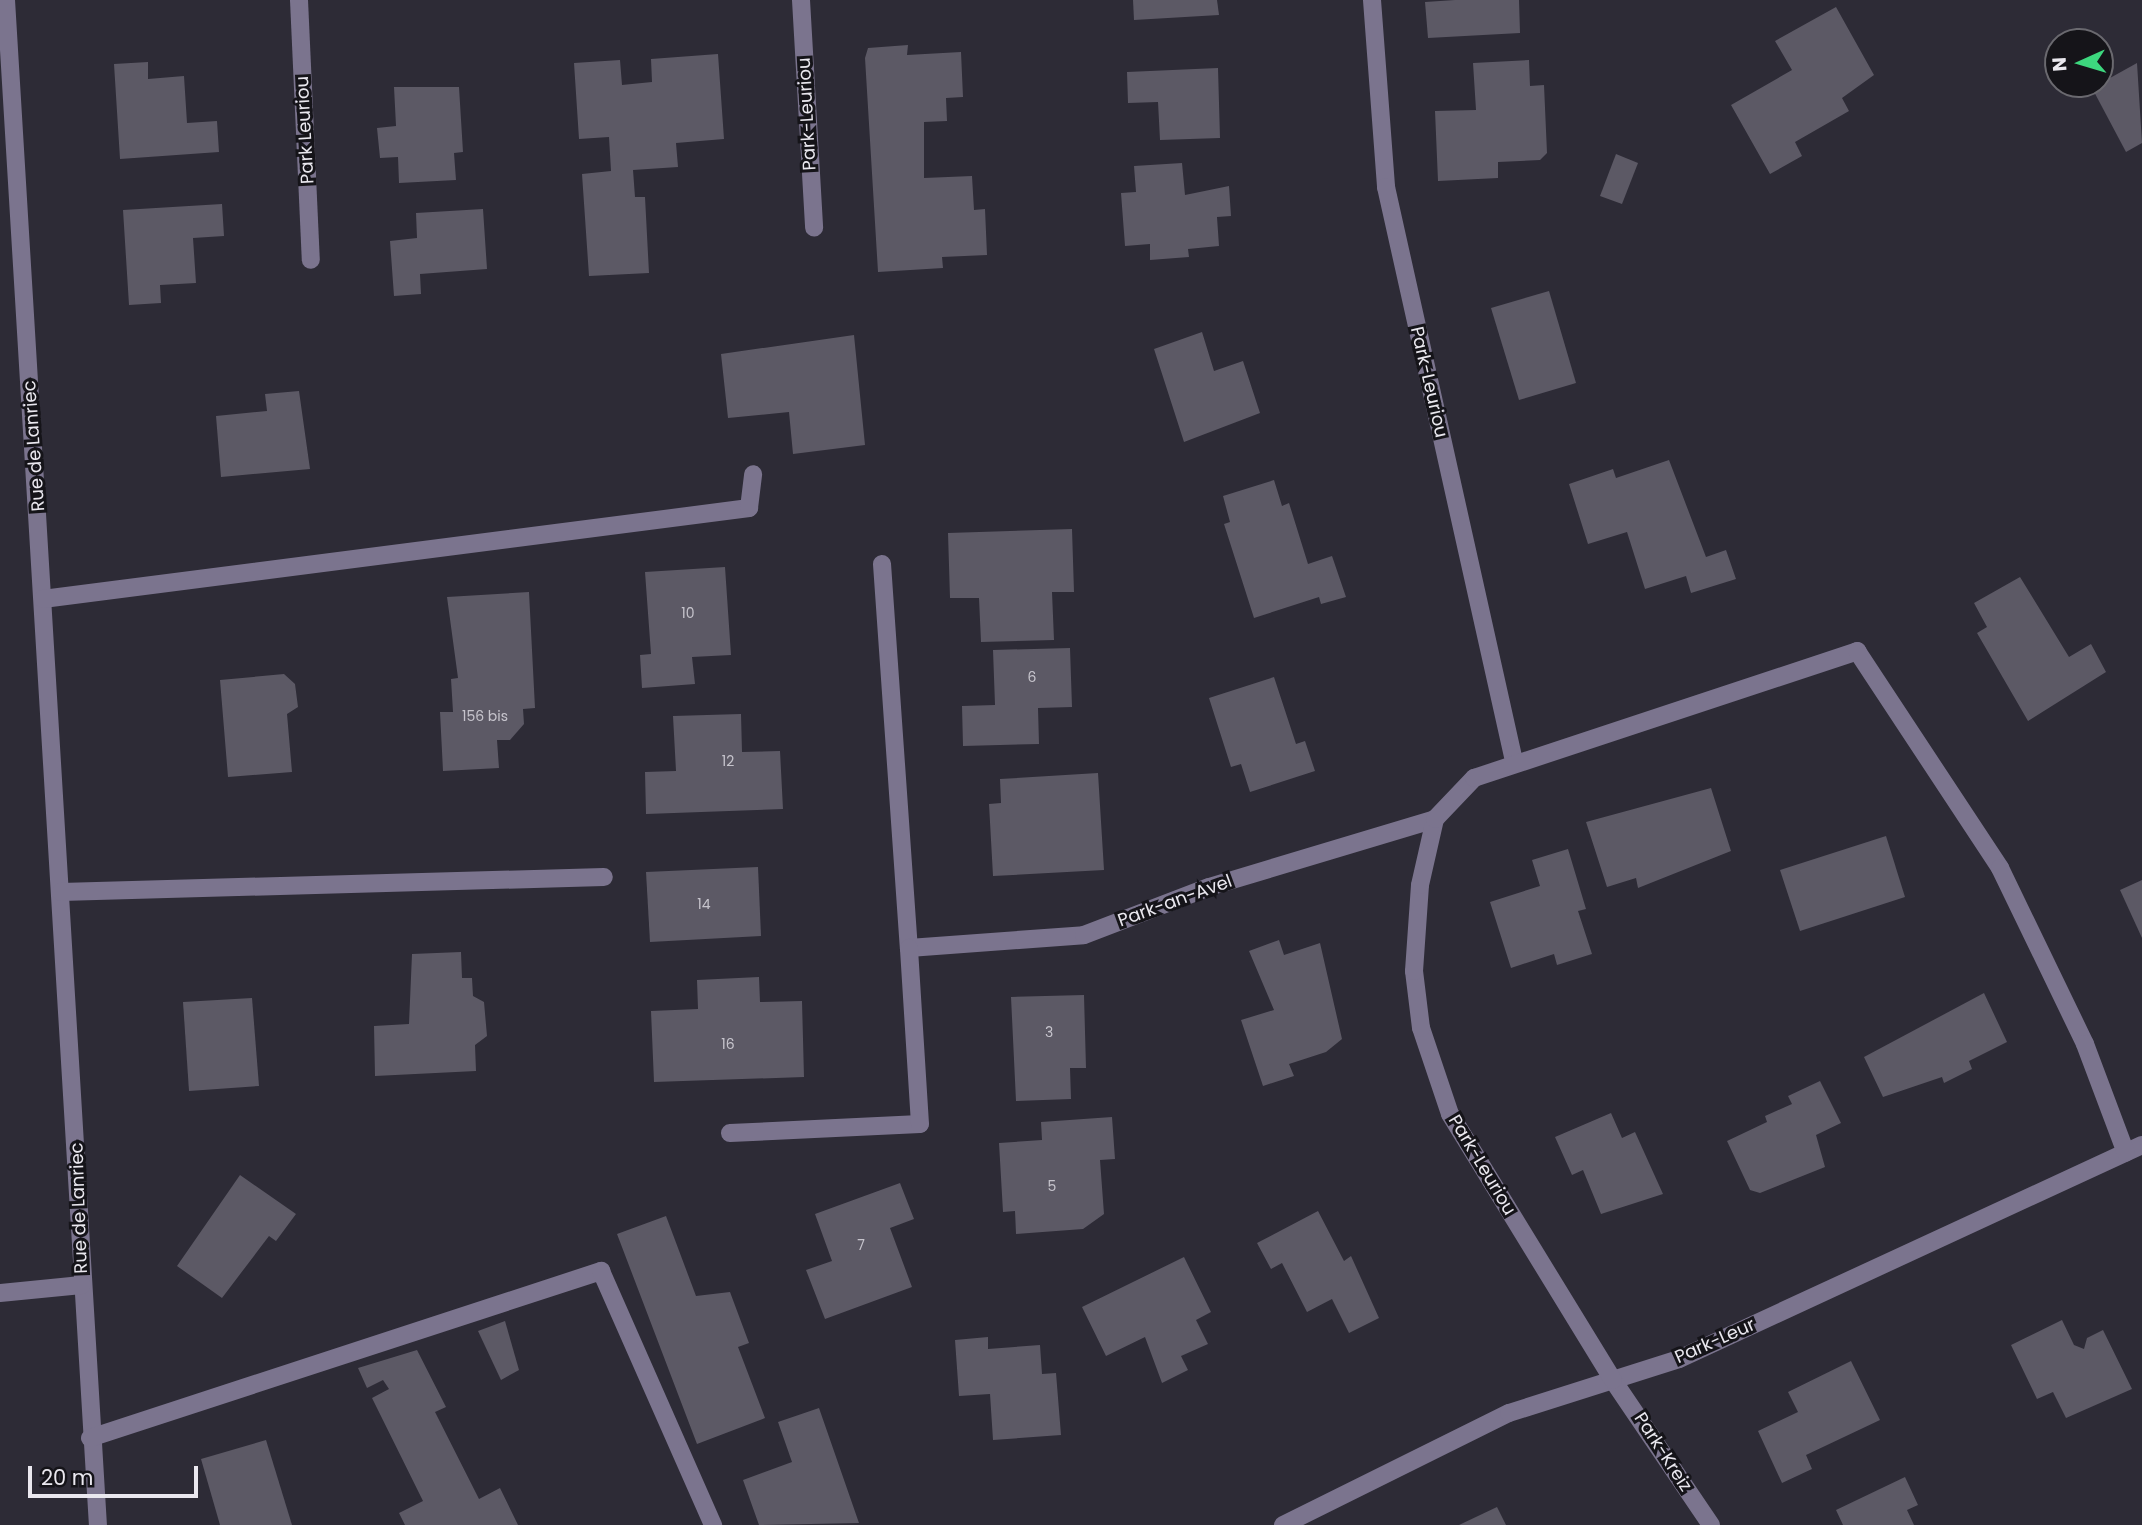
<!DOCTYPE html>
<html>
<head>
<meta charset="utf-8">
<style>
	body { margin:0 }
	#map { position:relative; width:2142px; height:1525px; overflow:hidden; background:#2d2b36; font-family:Poppins,sans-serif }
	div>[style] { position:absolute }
	.building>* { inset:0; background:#5c5965 }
	.minor>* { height:18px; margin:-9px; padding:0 9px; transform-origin:9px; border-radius:9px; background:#7b748e }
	span { translate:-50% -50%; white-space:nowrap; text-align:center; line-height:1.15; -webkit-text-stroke:6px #151419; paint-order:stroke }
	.number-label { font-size:14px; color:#c6c4cc }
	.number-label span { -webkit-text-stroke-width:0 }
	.street-label { font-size:18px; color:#eae8ef }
	.north { position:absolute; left:2044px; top:28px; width:70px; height:70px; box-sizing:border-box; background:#151419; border:2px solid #6a696f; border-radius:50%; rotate:266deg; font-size:19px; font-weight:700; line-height:28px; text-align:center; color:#eae8ef }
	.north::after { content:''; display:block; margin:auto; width:24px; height:32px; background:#3dd77e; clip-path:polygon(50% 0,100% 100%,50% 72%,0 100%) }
	.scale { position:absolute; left:28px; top:1466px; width:170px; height:32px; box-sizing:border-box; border:4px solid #eae8ef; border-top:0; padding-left:9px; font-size:21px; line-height:24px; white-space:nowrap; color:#eae8ef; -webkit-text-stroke:5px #151419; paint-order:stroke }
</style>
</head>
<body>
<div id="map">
	<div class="building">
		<i style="clip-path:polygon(1133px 0,1217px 0,1219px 15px,1134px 20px)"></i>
		<i style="clip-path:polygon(1455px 0,1519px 0,1520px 33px,1428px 38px,1425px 2px)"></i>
		<i style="clip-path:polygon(1836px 7px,1874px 75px,1842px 98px,1849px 111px,1795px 142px,1802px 156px,1770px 174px,1731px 105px,1792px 70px,1775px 41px)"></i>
		<i style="clip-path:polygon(908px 45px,907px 55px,961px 52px,963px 97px,946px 98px,947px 121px,924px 122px,924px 178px,972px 176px,974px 210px,985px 209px,987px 255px,942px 257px,943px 268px,878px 272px,865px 58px,868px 48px)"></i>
		<i style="clip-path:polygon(718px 54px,724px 139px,676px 143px,678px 167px,633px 170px,635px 197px,645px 197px,649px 273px,589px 276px,582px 174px,611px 171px,609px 137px,579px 139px,574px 63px,620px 60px,622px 85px,652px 82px,651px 59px)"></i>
		<i style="clip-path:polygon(1529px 60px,1530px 86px,1544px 85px,1547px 153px,1540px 160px,1498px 162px,1498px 178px,1438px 181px,1435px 111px,1476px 110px,1473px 63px)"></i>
		<i style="clip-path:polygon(148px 62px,148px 79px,184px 76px,187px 123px,217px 121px,219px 152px,120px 159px,114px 64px)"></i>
		<i style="clip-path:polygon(2137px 63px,2142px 143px,2126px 152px,2092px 88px)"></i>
		<i style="clip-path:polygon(1218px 68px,1220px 138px,1160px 140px,1158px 102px,1128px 103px,1127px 72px)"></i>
		<i style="clip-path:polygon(394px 87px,459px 87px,463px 152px,454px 153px,456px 180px,399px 183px,398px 157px,380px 158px,377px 128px,396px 126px)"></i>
		<i style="clip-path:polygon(1616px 154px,1638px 163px,1622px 204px,1600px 196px)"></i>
		<i style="clip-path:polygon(1182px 163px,1185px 195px,1229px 186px,1231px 216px,1217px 217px,1219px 246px,1188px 249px,1189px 257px,1150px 260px,1150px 244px,1125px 246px,1121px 193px,1136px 192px,1134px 166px)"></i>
		<i style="clip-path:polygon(222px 204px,224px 236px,193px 238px,196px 283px,160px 285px,161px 303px,129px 305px,123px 210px)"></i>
		<i style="clip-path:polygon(483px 209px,487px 269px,420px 274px,421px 294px,394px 296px,390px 241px,417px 238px,416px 213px)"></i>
		<i style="clip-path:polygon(1549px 291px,1576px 383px,1519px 400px,1491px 308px)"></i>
		<i style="clip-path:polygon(1202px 332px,1214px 371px,1243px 361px,1260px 413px,1184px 442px,1154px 349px)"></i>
		<i style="clip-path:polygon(854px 335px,865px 445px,793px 454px,789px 412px,728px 418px,721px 354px)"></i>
		<i style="clip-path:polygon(299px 391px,310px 469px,221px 477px,216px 416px,267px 411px,265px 394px)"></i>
		<i style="clip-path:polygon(1669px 460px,1706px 557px,1726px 550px,1736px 579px,1691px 593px,1686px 576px,1645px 589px,1627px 532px,1588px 544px,1569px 484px,1613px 469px,1616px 478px)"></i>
		<i style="clip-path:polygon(1274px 480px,1282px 506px,1289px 503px,1308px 564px,1332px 556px,1346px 597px,1321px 604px,1319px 597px,1254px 618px,1224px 524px,1230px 522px,1223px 496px)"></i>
		<i style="clip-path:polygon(1072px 529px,1074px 592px,1052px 592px,1054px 640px,981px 642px,979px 598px,950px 598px,948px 533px)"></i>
		<i style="clip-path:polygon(725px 567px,731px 655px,692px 657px,695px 684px,642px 688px,640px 655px,651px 654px,645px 572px)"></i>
		<i style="clip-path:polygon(2020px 577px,2069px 657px,2091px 644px,2106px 672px,2028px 721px,1977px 633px,1987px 627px,1974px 603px)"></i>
		<i style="clip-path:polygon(529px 592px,535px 708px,523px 709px,524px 724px,510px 740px,497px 740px,499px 768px,443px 771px,440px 712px,453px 712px,451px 679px,458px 678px,447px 597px)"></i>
		<i style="clip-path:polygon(1070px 648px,1072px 707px,1038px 708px,1039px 744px,963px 746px,962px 706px,995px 705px,993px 650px)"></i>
		<i style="clip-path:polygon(284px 674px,295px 684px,298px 707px,287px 714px,292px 772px,228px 777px,220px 680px)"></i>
		<i style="clip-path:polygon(1274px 677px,1296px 744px,1305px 741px,1315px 771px,1250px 792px,1241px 764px,1231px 767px,1209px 698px)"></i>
		<i style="clip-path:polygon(741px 714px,742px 752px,780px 751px,783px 809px,646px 814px,645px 772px,676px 771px,673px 716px)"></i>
		<i style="clip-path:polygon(1098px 773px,1104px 870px,993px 876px,989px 804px,1001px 803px,1000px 779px)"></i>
		<i style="clip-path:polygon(1711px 788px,1731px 851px,1638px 888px,1636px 878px,1607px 887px,1586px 822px)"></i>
		<i style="clip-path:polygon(1886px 836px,1905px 897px,1800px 931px,1780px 870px)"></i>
		<i style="clip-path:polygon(1568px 849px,1586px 909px,1578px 911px,1592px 954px,1557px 965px,1554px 954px,1511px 968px,1490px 902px,1540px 886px,1532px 860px)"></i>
		<i style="clip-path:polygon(758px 867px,761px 936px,650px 942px,646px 872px)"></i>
		<i style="clip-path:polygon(2142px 880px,2142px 938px,2120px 890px)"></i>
		<i style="clip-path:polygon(1279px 940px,1284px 955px,1320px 943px,1342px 1039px,1326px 1052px,1289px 1064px,1294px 1076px,1263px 1086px,1241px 1020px,1274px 1010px,1249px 951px)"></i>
		<i style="clip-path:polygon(461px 952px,462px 978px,472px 978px,473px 996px,484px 1002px,487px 1036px,475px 1045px,476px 1071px,375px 1076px,374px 1026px,409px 1024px,412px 954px)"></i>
		<i style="clip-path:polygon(759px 977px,760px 1002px,802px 1001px,804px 1077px,654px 1082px,651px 1011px,698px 1009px,697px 980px)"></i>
		<i style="clip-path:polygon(1984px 993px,2007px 1042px,1969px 1061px,1972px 1069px,1944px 1083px,1942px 1077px,1883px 1097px,1864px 1057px)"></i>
		<i style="clip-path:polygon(1084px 995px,1086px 1068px,1070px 1068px,1071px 1099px,1016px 1101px,1011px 997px)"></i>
		<i style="clip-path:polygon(252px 998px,259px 1086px,189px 1091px,183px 1002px)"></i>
		<i style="clip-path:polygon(1820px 1081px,1841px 1123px,1816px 1135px,1825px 1167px,1760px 1193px,1750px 1190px,1727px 1141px,1767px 1122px,1765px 1116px,1792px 1104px,1788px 1096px)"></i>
		<i style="clip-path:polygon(1611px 1113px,1622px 1138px,1635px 1132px,1663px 1194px,1601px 1214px,1583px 1170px,1572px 1175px,1555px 1137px)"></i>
		<i style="clip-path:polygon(1112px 1117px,1115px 1159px,1100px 1160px,1104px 1214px,1083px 1229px,1016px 1234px,1015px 1211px,1003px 1212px,999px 1143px,1042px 1140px,1041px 1122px)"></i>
		<i style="clip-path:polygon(240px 1175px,296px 1214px,276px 1241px,269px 1236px,222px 1298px,177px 1266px)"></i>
		<i style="clip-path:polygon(900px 1183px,914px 1219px,890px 1228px,912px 1287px,825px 1319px,806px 1270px,832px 1261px,815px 1214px)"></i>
		<i style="clip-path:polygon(1318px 1211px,1344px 1261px,1351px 1256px,1379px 1318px,1349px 1333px,1332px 1299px,1307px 1312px,1282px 1263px,1271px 1269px,1257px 1243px)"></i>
		<i style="clip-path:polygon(666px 1216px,696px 1296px,730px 1292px,749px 1343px,738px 1347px,765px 1418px,697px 1444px,617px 1234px)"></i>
		<i style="clip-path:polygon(1184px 1257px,1211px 1312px,1196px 1320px,1208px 1344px,1181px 1356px,1188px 1370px,1162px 1383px,1145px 1337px,1106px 1356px,1082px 1307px)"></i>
		<i style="clip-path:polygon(2062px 1320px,2074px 1345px,2084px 1349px,2087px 1338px,2103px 1330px,2132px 1389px,2066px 1418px,2053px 1392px,2037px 1399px,2011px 1345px)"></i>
		<i style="clip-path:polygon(505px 1321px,519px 1370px,501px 1380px,478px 1331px)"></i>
		<i style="clip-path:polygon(988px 1337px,988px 1349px,1040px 1345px,1042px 1374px,1056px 1373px,1061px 1435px,993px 1440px,990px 1394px,959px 1396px,955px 1340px)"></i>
		<i style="clip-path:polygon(417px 1350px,446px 1407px,435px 1412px,479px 1499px,500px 1488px,518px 1525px,405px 1525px,399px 1513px,423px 1501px,372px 1398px,389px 1389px,383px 1380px,367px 1388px,358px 1368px)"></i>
		<i style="clip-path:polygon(1851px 1361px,1880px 1420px,1806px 1455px,1812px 1469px,1782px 1483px,1758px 1431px,1798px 1412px,1788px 1392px)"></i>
		<i style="clip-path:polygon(819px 1408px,859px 1523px,759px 1525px,743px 1480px,792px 1462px,778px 1422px)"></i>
		<i style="clip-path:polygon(266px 1440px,292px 1525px,220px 1525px,201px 1459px)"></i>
		<i style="clip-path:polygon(1905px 1477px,1918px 1505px,1907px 1510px,1914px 1525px,1843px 1525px,1836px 1510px)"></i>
		<i style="clip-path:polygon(1497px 1507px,1506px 1525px,1459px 1525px)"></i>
	</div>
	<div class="minor">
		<i style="left:6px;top:0;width:1528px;rotate:86.55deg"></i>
		<i style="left:299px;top:0;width:260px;rotate:87.4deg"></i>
		<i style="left:801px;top:0;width:228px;rotate:86.7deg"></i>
		<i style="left:1372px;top:0;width:188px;rotate:85.7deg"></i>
		<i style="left:1386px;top:187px;width:588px;rotate:77.43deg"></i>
		<i style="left:882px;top:564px;width:385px;rotate:86deg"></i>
		<i style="left:909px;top:948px;width:175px;rotate:-4.2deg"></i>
		<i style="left:1084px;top:935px;width:134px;rotate:-21deg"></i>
		<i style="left:1209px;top:887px;width:236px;rotate:-16.7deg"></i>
		<i style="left:43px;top:599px;width:712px;rotate:-7.34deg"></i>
		<i style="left:749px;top:508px;width:34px;rotate:-83deg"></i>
		<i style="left:61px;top:892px;width:543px;rotate:-1.58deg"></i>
		<i style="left:730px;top:1133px;width:190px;rotate:-2.7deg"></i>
		<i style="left:920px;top:1124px;width:176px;rotate:-93.6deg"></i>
		<i style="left:0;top:1293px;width:82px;rotate:-5.6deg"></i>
		<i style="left:90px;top:1438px;width:538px;rotate:-18.1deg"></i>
		<i style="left:601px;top:1271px;width:278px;rotate:66.2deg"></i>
		<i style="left:1283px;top:1525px;width:252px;rotate:-26.4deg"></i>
		<i style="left:1509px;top:1413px;width:178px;rotate:-17.6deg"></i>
		<i style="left:1679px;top:1359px;width:510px;rotate:-24.81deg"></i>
		<i style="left:1711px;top:1525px;width:175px;rotate:-124.1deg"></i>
		<i style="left:1613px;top:1380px;width:312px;rotate:-121.5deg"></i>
		<i style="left:1450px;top:1114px;width:91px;rotate:-108.6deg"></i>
		<i style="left:1421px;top:1028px;width:57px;rotate:-97deg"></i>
		<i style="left:1414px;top:971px;width:86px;rotate:-86deg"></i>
		<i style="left:1420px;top:885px;width:68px;rotate:-77.2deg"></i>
		<i style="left:1435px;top:819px;width:57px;rotate:-46.4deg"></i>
		<i style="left:1474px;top:778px;width:404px;rotate:-18.3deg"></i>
		<i style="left:1857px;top:651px;width:260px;rotate:56.6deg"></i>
		<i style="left:2000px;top:868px;width:195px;rotate:64.2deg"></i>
		<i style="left:2085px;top:1044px;width:116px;rotate:69.4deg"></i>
	</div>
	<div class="number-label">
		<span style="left:688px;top:613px">10</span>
		<span style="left:1032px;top:677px">6</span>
		<span style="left:485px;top:716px">156 bis</span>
		<span style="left:728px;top:761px">12</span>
		<span style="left:704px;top:904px">14</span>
		<span style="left:1049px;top:1032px">3</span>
		<span style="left:728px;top:1044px">16</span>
		<span style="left:1052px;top:1186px">5</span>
		<span style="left:861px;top:1245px">7</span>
	</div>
	<div class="street-label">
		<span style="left:807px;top:114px;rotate:-93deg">Park-Leuriou</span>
		<span style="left:305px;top:130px;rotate:-93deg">Park Leuriou</span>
		<span style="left:1429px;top:382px;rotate:77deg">Park-Leuriou</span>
		<span style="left:34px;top:446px;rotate:-94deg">Rue de Lanriec</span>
		<span style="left:1175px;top:901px;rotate:-20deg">Park-an-Avel</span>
		<span style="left:1482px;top:1165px;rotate:59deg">Park-Leuriou</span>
		<span style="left:79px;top:1208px;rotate:-92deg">Rue de Lanriec</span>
		<span style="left:1715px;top:1341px;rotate:-24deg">Park-Leur</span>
		<span style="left:1663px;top:1452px;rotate:57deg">Park-Kreiz</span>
	</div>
	<div class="north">N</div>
	<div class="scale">20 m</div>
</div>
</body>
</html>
